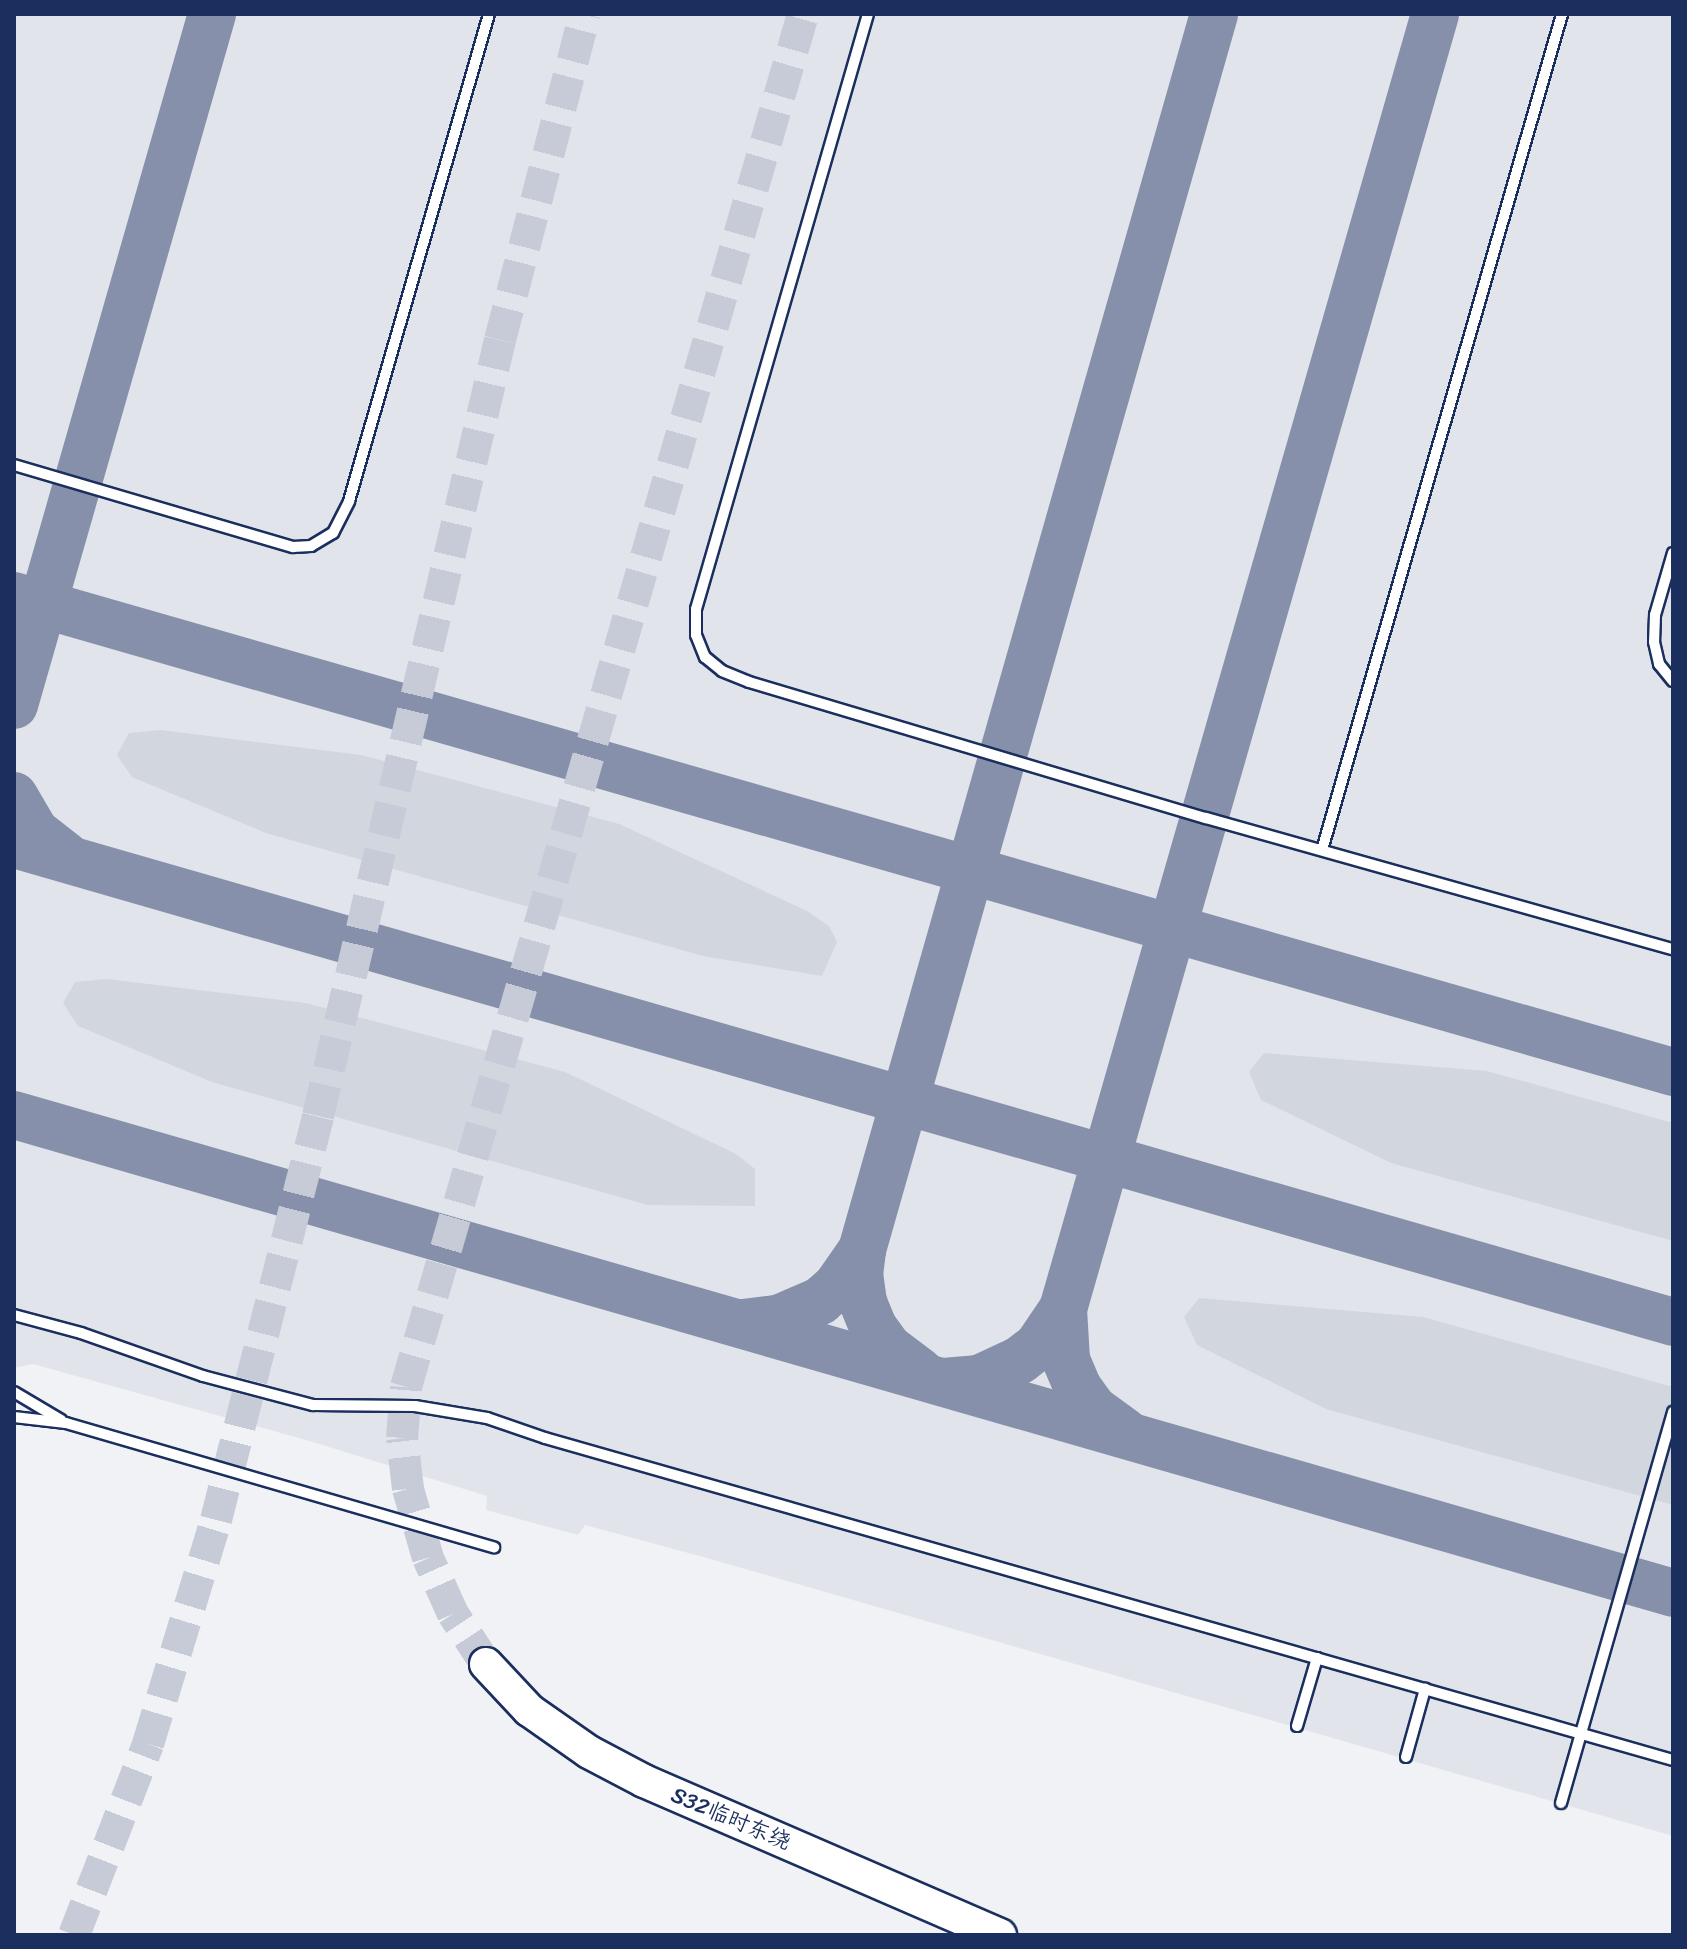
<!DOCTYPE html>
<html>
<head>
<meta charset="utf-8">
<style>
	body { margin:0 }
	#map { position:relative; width:1687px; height:1949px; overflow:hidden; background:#f1f2f5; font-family:Sriracha,"LXGW WenKai TC",sans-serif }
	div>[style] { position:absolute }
	.built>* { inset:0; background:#e1e4ea }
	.green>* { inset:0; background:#d2d6df }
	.taxiway>* { height:48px; margin:-24px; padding:0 24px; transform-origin:24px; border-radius:24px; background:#8690aa }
	.trunk-tunnel>* { height:32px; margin-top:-16px; transform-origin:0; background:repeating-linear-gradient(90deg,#c6cbd7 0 32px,transparent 0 48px) }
	.roads { filter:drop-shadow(2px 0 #1b2f5e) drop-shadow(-2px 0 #1b2f5e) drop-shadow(0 2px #1b2f5e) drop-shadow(0 -2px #1b2f5e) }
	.service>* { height:10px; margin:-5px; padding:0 5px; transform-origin:5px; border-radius:5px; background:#fff }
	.trunk>* { height:32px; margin:-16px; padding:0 16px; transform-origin:16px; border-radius:16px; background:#fff }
	span { translate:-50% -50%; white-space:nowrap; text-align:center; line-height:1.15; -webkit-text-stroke:8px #fff; paint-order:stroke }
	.street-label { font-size:22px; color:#1b2f5e }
	.frame { position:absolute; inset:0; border:16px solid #1b2f5e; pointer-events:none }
</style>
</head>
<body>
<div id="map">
	<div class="built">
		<i style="clip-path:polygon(14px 14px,1673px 14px,1673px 1836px,707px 1558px,585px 1525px,578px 1535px,486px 1510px,487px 1496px,313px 1442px,33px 1364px,14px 1368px)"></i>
	</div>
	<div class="green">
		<i style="clip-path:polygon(161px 730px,361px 755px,619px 824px,807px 911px,829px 926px,837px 942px,822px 976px,703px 956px,266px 833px,132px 777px,117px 755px,129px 733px)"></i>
		<i style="clip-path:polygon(107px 979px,306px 1003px,565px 1072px,736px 1154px,755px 1169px,755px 1206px,648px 1205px,212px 1082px,78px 1026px,63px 1003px,75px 982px)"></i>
		<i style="clip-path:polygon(1264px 1053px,1487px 1071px,1673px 1123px,1673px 1241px,1391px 1163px,1261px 1100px,1249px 1072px)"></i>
		<i style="clip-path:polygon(1199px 1298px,1423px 1317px,1673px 1387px,1673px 1505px,1326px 1409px,1197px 1345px,1184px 1317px)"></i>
	</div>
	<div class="taxiway">
		<i style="left:14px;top:596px;width:1726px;rotate:16.01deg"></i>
		<i style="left:14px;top:705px;width:719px;rotate:-74.01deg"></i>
		<i style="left:14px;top:796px;width:42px;rotate:59.7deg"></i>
		<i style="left:35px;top:832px;width:39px;rotate:38deg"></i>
		<i style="left:14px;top:844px;width:1726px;rotate:16.07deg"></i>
		<i style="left:14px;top:1115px;width:1726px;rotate:16.07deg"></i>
		<i style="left:1063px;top:1309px;width:51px;rotate:86.6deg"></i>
		<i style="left:1066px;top:1360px;width:30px;rotate:67deg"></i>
		<i style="left:1078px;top:1388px;width:26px;rotate:54deg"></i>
		<i style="left:1093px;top:1409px;width:39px;rotate:36deg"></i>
		<i style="left:743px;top:1323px;width:35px;rotate:-7deg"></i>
		<i style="left:778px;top:1319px;width:46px;rotate:-23.2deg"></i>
		<i style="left:820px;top:1301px;width:23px;rotate:-41deg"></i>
		<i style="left:837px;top:1286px;width:44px;rotate:-55.2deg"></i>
		<i style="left:920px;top:1372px;width:39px;rotate:-143deg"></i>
		<i style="left:889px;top:1349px;width:27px;rotate:-126deg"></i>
		<i style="left:873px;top:1327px;width:27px;rotate:-112deg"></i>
		<i style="left:863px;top:1302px;width:27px;rotate:-98deg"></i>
		<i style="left:859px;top:1275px;width:25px;rotate:-83deg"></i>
		<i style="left:862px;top:1250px;width:1285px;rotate:-74.1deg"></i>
		<i style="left:944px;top:1382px;width:35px;rotate:-5deg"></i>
		<i style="left:979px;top:1379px;width:45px;rotate:-24.9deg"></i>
		<i style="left:1020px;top:1360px;width:23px;rotate:-38deg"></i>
		<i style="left:1038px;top:1346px;width:45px;rotate:-56deg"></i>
		<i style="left:1063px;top:1309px;width:1347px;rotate:-73.97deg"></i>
	</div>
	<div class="trunk-tunnel">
		<i style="left:486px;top:1664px;width:60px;rotate:-123.4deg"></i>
		<i style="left:453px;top:1614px;width:61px;rotate:-114.1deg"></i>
		<i style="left:428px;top:1558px;width:72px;rotate:-106.2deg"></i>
		<i style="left:408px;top:1489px;width:51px;rotate:-96.7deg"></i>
		<i style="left:402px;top:1438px;width:51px;rotate:-85.5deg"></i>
		<i style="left:406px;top:1387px;width:1429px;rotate:-73.87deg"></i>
		<i style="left:74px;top:1935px;width:205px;rotate:-68.8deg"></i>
		<i style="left:148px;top:1744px;width:234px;rotate:-73.1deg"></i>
		<i style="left:216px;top:1520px;width:417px;rotate:-75.8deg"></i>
		<i style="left:318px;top:1116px;width:797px;rotate:-76.8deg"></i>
		<i style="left:500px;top:340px;width:337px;rotate:-75.4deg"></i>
	</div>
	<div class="roads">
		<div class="service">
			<i style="left:868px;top:14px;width:619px;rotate:106.12deg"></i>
			<i style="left:696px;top:609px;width:26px;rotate:90deg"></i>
			<i style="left:696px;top:635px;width:24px;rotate:68deg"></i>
			<i style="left:705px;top:657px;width:22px;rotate:39deg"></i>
			<i style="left:722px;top:671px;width:29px;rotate:22deg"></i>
			<i style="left:749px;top:682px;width:477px;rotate:16.6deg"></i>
			<i style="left:1206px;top:818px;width:485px;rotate:15.7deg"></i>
			<i style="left:14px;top:465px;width:291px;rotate:16.4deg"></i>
			<i style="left:293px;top:547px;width:18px;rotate:-3deg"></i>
			<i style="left:311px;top:546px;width:26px;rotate:-31deg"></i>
			<i style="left:333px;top:533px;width:36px;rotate:-63deg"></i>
			<i style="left:349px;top:501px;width:507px;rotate:-73.96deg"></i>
			<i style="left:1673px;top:553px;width:65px;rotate:106.2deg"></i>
			<i style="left:1655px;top:615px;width:27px;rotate:92deg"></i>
			<i style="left:1654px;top:642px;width:23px;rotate:77deg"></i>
			<i style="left:1659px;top:664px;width:22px;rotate:51deg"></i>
			<i style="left:1322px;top:850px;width:870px;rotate:-73.98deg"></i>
			<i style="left:14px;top:1315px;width:69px;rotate:15deg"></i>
			<i style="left:81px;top:1333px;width:129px;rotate:19.4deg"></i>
			<i style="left:203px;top:1376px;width:114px;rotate:14.8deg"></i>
			<i style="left:313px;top:1405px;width:102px;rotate:0.6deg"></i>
			<i style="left:415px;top:1406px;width:73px;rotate:9.5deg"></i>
			<i style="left:487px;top:1418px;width:61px;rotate:19deg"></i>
			<i style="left:545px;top:1438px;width:1173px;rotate:15.93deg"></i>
			<i style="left:14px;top:1392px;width:55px;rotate:30.8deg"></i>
			<i style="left:14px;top:1417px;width:52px;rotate:6.6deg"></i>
			<i style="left:66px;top:1423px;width:446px;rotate:16.2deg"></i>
			<i style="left:1297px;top:1726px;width:71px;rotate:-73.6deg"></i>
			<i style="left:1406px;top:1757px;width:71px;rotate:-74.4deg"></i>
			<i style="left:1561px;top:1803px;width:407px;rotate:-74deg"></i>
		</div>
		<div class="trunk">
			<i style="left:486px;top:1664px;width:63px;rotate:46.9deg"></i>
			<i style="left:529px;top:1710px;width:73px;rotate:35deg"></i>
			<i style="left:589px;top:1752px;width:62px;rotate:27.8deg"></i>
			<i style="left:644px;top:1781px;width:388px;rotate:23.4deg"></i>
		</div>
	</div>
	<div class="street-label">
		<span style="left:731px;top:1818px;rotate:23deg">S32临时东绕</span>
	</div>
	<div class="frame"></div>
</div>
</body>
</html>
